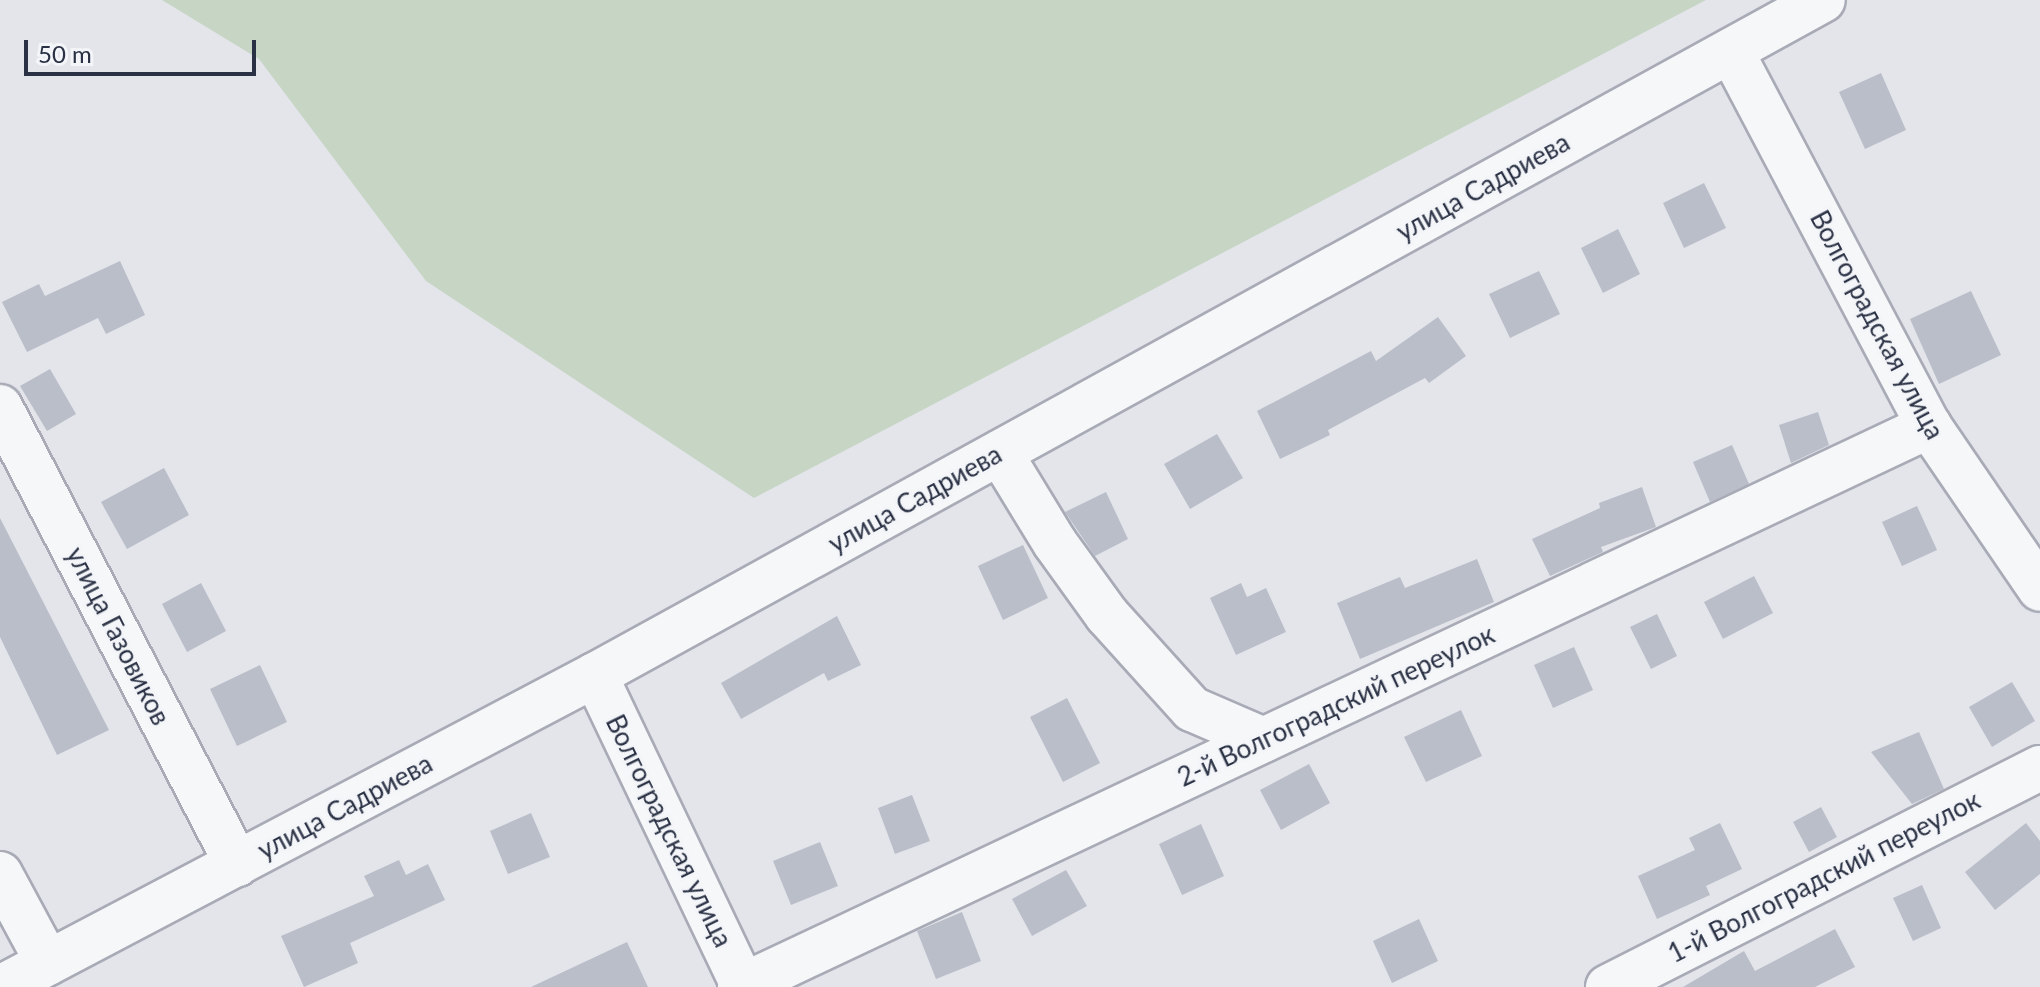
<!DOCTYPE html>
<html>
<head>
<meta charset="utf-8">
<style>
	body { margin:0 }
	#map { position:relative; width:2040px; height:987px; overflow:hidden; background:#e3e5eb; font-family:Lato,sans-serif }
	div>[style] { position:absolute }
	.green>* { inset:0; background:#c7d5c4 }
	.building>* { inset:0; background:#babec9 }
	.roads { filter:drop-shadow(2px 0 #a8abb6) drop-shadow(-2px 0 #a8abb6) drop-shadow(0 2px #a8abb6) drop-shadow(0 -2px #a8abb6) }
	.minor>* { height:44px; margin:-22px; padding:0 22px; transform-origin:22px; border-radius:22px; background:#f6f7f9 }
	span { translate:-50% -50%; white-space:nowrap; text-align:center; line-height:1.15; -webkit-text-stroke:6px #f3f5f8; paint-order:stroke }
	.street-label { font-size:26px; color:#2a3144 }
	.scale { position:absolute; left:24px; top:40px; width:232px; height:36px; box-sizing:border-box; border:4px solid #2a3144; border-top:0; padding-left:10px; font-size:24px; line-height:28px; white-space:nowrap; color:#2a3144; -webkit-text-stroke:6px #f3f5f8; paint-order:stroke }
</style>
</head>
<body>
<div id="map">
	<div class="green">
		<i style="clip-path:polygon(162px 0,1706px 0,754px 498px,426px 281px,259px 59px)"></i>
	</div>
	<div class="building">
		<i style="clip-path:polygon(1881px 73px,1906px 130px,1865px 149px,1839px 92px)"></i>
		<i style="clip-path:polygon(1704px 183px,1726px 228px,1684px 248px,1663px 203px)"></i>
		<i style="clip-path:polygon(1618px 229px,1640px 274px,1603px 293px,1581px 248px)"></i>
		<i style="clip-path:polygon(120px 261px,145px 315px,106px 334px,98px 318px,27px 352px,2px 302px,39px 284px,45px 296px)"></i>
		<i style="clip-path:polygon(1539px 271px,1560px 314px,1510px 338px,1489px 294px)"></i>
		<i style="clip-path:polygon(1971px 291px,2001px 355px,1939px 384px,1910px 319px)"></i>
		<i style="clip-path:polygon(1438px 317px,1466px 356px,1429px 383px,1425px 378px,1328px 430px,1330px 435px,1280px 459px,1257px 411px,1371px 351px,1376px 361px)"></i>
		<i style="clip-path:polygon(50px 369px,76px 414px,47px 431px,20px 386px)"></i>
		<i style="clip-path:polygon(1818px 412px,1829px 445px,1791px 463px,1779px 425px)"></i>
		<i style="clip-path:polygon(1217px 434px,1243px 478px,1190px 509px,1164px 464px)"></i>
		<i style="clip-path:polygon(1732px 445px,1749px 484px,1710px 502px,1693px 462px)"></i>
		<i style="clip-path:polygon(164px 468px,189px 515px,127px 549px,101px 502px)"></i>
		<i style="clip-path:polygon(1642px 487px,1656px 527px,1601px 547px,1603px 552px,1550px 576px,1532px 539px,1600px 508px,1599px 503px)"></i>
		<i style="clip-path:polygon(1106px 492px,1128px 539px,1095px 556px,1065px 512px)"></i>
		<i style="clip-path:polygon(1917px 506px,1937px 550px,1902px 566px,1882px 522px)"></i>
		<i style="clip-path:polygon(0 518px,109px 730px,57px 755px,0 637px)"></i>
		<i style="clip-path:polygon(1023px 545px,1048px 598px,1003px 620px,978px 566px)"></i>
		<i style="clip-path:polygon(1477px 559px,1494px 602px,1360px 659px,1337px 603px,1400px 577px,1405px 588px)"></i>
		<i style="clip-path:polygon(1754px 576px,1773px 613px,1723px 639px,1704px 602px)"></i>
		<i style="clip-path:polygon(201px 583px,226px 631px,187px 652px,162px 604px)"></i>
		<i style="clip-path:polygon(1241px 583px,1247px 597px,1266px 588px,1286px 632px,1236px 655px,1210px 598px)"></i>
		<i style="clip-path:polygon(1657px 614px,1677px 656px,1651px 669px,1630px 627px)"></i>
		<i style="clip-path:polygon(837px 616px,861px 665px,828px 681px,824px 673px,741px 719px,721px 683px)"></i>
		<i style="clip-path:polygon(1574px 647px,1593px 690px,1553px 708px,1534px 665px)"></i>
		<i style="clip-path:polygon(260px 665px,287px 722px,237px 746px,210px 689px)"></i>
		<i style="clip-path:polygon(2012px 682px,2035px 721px,1992px 747px,1969px 707px)"></i>
		<i style="clip-path:polygon(1067px 698px,1100px 763px,1063px 782px,1030px 717px)"></i>
		<i style="clip-path:polygon(1461px 710px,1482px 756px,1426px 782px,1404px 737px)"></i>
		<i style="clip-path:polygon(1919px 732px,1944px 789px,1912px 804px,1871px 752px)"></i>
		<i style="clip-path:polygon(1309px 764px,1330px 803px,1281px 830px,1260px 790px)"></i>
		<i style="clip-path:polygon(912px 795px,930px 841px,895px 854px,878px 808px)"></i>
		<i style="clip-path:polygon(1821px 807px,1837px 837px,1809px 852px,1793px 822px)"></i>
		<i style="clip-path:polygon(531px 813px,550px 857px,508px 874px,490px 831px)"></i>
		<i style="clip-path:polygon(1720px 823px,1742px 869px,1706px 886px,1710px 895px,1657px 919px,1638px 876px,1695px 850px,1689px 838px)"></i>
		<i style="clip-path:polygon(2026px 823px,2040px 841px,2040px 874px,1995px 910px,1965px 872px)"></i>
		<i style="clip-path:polygon(1201px 824px,1224px 876px,1182px 895px,1159px 844px)"></i>
		<i style="clip-path:polygon(820px 842px,838px 886px,791px 905px,773px 861px)"></i>
		<i style="clip-path:polygon(399px 860px,406px 875px,428px 864px,445px 900px,350px 943px,358px 963px,304px 987px,281px 936px,374px 896px,364px 876px)"></i>
		<i style="clip-path:polygon(1066px 870px,1087px 906px,1032px 936px,1012px 899px)"></i>
		<i style="clip-path:polygon(1922px 885px,1941px 928px,1913px 941px,1893px 898px)"></i>
		<i style="clip-path:polygon(962px 912px,981px 961px,936px 979px,917px 931px)"></i>
		<i style="clip-path:polygon(1419px 919px,1438px 961px,1392px 983px,1373px 941px)"></i>
		<i style="clip-path:polygon(1835px 929px,1855px 967px,1815px 987px,1683px 987px,1744px 951px,1755px 971px)"></i>
		<i style="clip-path:polygon(627px 942px,648px 987px,531px 987px)"></i>
	</div>
	<div class="roads">
		<div class="minor">
			<i style="left:1731px;top:51px;width:424px;rotate:62.2deg"></i>
			<i style="left:1929px;top:426px;width:197px;rotate:55.7deg"></i>
			<i style="left:0;top:407px;width:515px;rotate:62.59deg"></i>
			<i style="left:1000px;top:453px;width:105px;rotate:58.6deg"></i>
			<i style="left:1055px;top:543px;width:89px;rotate:54.2deg"></i>
			<i style="left:1107px;top:615px;width:127px;rotate:47.9deg"></i>
			<i style="left:1192px;top:709px;width:78px;rotate:23.3deg"></i>
			<i style="left:595px;top:675px;width:346px;rotate:64.5deg"></i>
			<i style="left:0;top:874px;width:101px;rotate:61.7deg"></i>
			<i style="left:2px;top:987px;width:670px;rotate:-27.75deg"></i>
			<i style="left:595px;top:675px;width:1401px;rotate:-28.8deg"></i>
			<i style="left:740px;top:987px;width:1315px;rotate:-25.26deg"></i>
			<i style="left:1608px;top:987px;width:484px;rotate:-26.9deg"></i>
		</div>
	</div>
	<div class="street-label">
		<span style="left:1483px;top:187px;rotate:-29deg">улица Садриева</span>
		<span style="left:1877px;top:325px;rotate:62deg">Волгоградская улица</span>
		<span style="left:915px;top:499px;rotate:-29deg">улица Садриева</span>
		<span style="left:118px;top:636px;rotate:63deg">улица Газовиков</span>
		<span style="left:1336px;top:706px;rotate:-25deg">2-й Волгоградский переулок</span>
		<span style="left:345px;top:807px;rotate:-28deg">улица Садриева</span>
		<span style="left:669px;top:831px;rotate:64deg">Волгоградская улица</span>
		<span style="left:1824px;top:877px;rotate:-27deg">1-й Волгоградский переулок</span>
	</div>
	<div class="scale">50 m</div>
</div>
</body>
</html>
